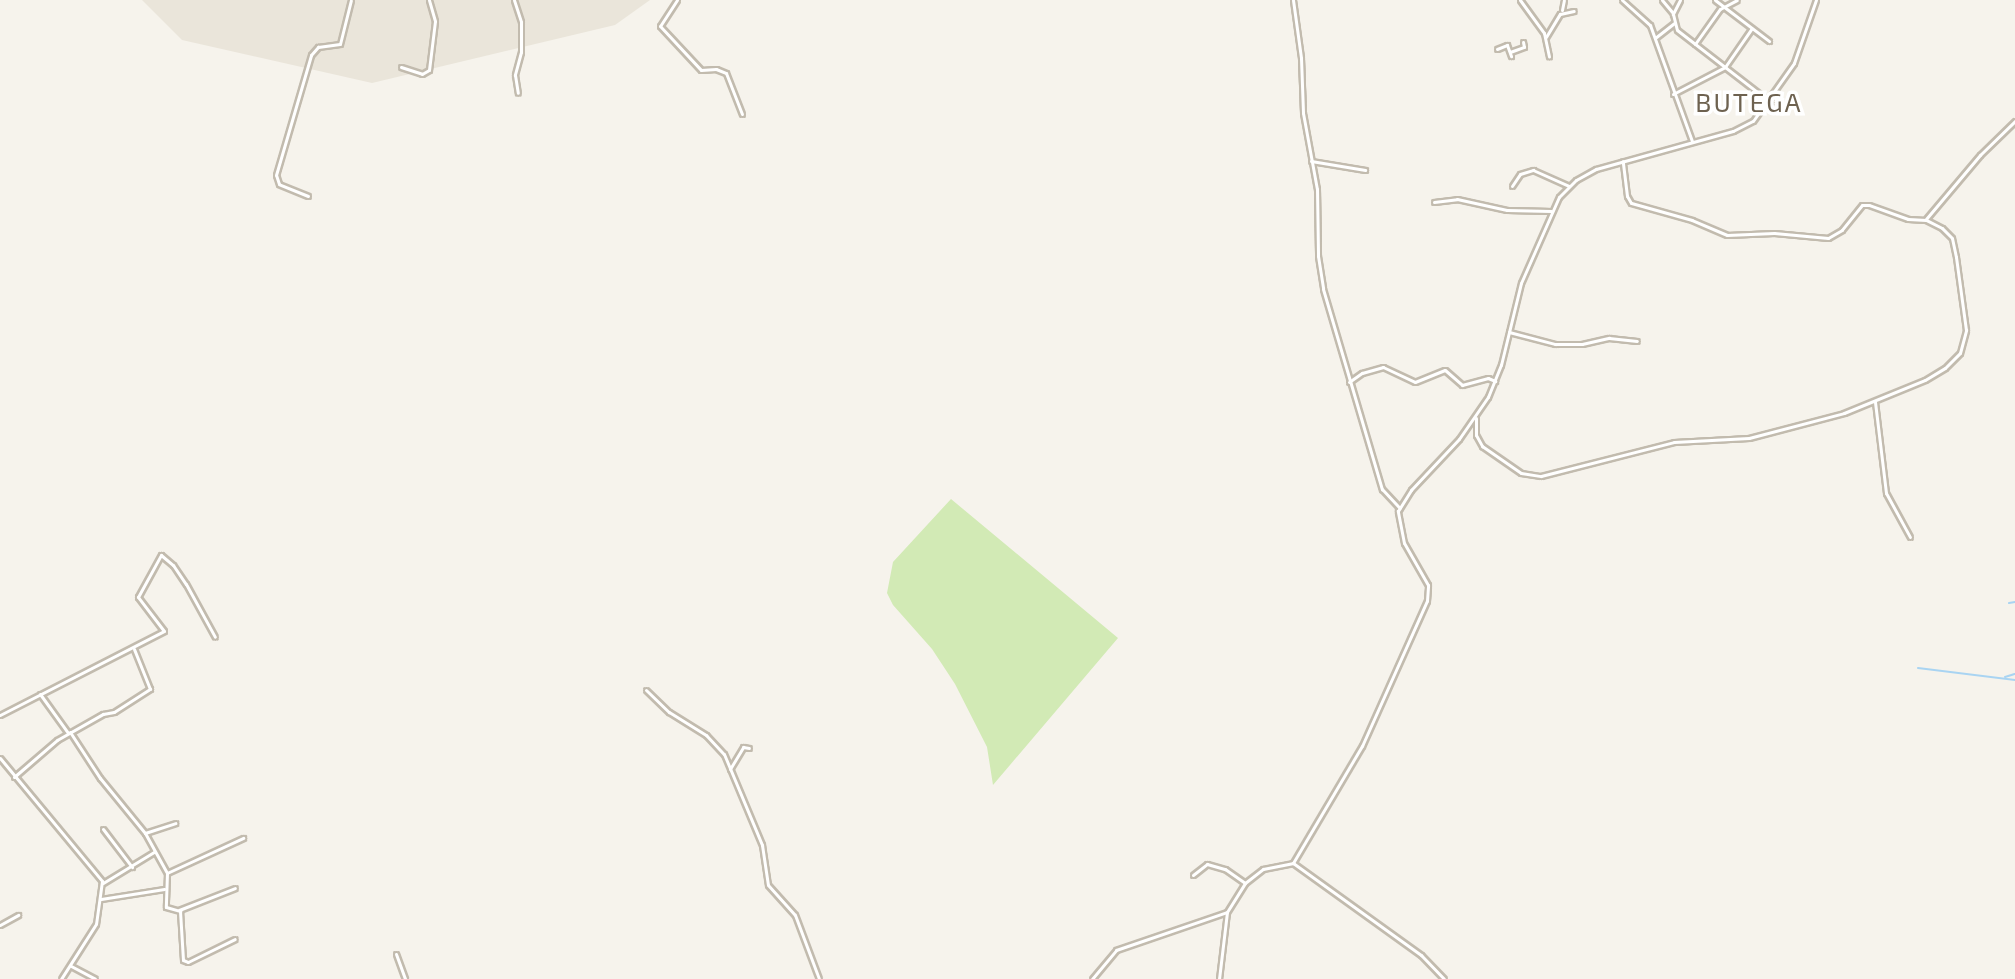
<!DOCTYPE html>
<html>
<head>
<meta charset="utf-8">
<style>
	body { margin:0 }
	#map { position:relative; width:2015px; height:979px; overflow:hidden; background:#f6f3ec; font-family:"Exo 2",sans-serif }
	div>[style] { position:absolute }
	.residential>* { inset:0; background:#eae5da }
	.green>* { inset:0; background:#d2eab5 }
	.stream>* { height:2px; margin:-1px; padding:0 1px; transform-origin:1px; border-radius:1px; background:#a9d4f2 }
	.roads { filter:drop-shadow(2px 0 #c2bbae) drop-shadow(-2px 0 #c2bbae) drop-shadow(0 2px #c2bbae) drop-shadow(0 -2px #c2bbae) }
	.street>* { height:3px; margin:-1.5px; padding:0 1.5px; transform-origin:1.5px; border-radius:1.5px; background:#fff }
	span { translate:-50% -50%; white-space:nowrap; text-align:center; line-height:1.15; -webkit-text-stroke:7px #fff; paint-order:stroke }
	.quarter-label { font-size:26px; color:#6e6250; letter-spacing:2px }
</style>
</head>
<body>
<div id="map">
	<div class="residential">
		<i style="clip-path:polygon(142px 0,650px 0,615px 25px,372px 83px,182px 40px)"></i>
	</div>
	<div class="green">
		<i style="clip-path:polygon(951px 499px,1118px 638px,993px 785px,987px 747px,955px 684px,932px 649px,893px 605px,887px 593px,893px 562px)"></i>
	</div>
	<div class="stream">
		<i style="left:2009px;top:603px;width:6px;rotate:-9deg"></i>
		<i style="left:1918px;top:668px;width:98px;rotate:7.1deg"></i>
		<i style="left:2005px;top:677px;width:10px;rotate:-17deg"></i>
	</div>
	<div class="roads">
		<div class="street">
			<i style="left:514px;top:0;width:23px;rotate:72deg"></i>
			<i style="left:521px;top:22px;width:30px;rotate:90deg"></i>
			<i style="left:521px;top:52px;width:24px;rotate:105deg"></i>
			<i style="left:515px;top:75px;width:18px;rotate:81deg"></i>
			<i style="left:677px;top:0;width:31px;rotate:123deg"></i>
			<i style="left:660px;top:26px;width:60px;rotate:47deg"></i>
			<i style="left:701px;top:70px;width:15px;rotate:-4deg"></i>
			<i style="left:716px;top:69px;width:11px;rotate:22deg"></i>
			<i style="left:726px;top:73px;width:44px;rotate:68.7deg"></i>
			<i style="left:1293px;top:0;width:59px;rotate:82.1deg"></i>
			<i style="left:1301px;top:58px;width:55px;rotate:87.9deg"></i>
			<i style="left:1303px;top:113px;width:77px;rotate:79.6deg"></i>
			<i style="left:1317px;top:189px;width:67px;rotate:89.1deg"></i>
			<i style="left:1318px;top:256px;width:33px;rotate:81deg"></i>
			<i style="left:1323px;top:289px;width:209px;rotate:73.6deg"></i>
			<i style="left:1382px;top:489px;width:26px;rotate:47deg"></i>
			<i style="left:1520px;top:0;width:41px;rotate:54deg"></i>
			<i style="left:1544px;top:33px;width:24px;rotate:78deg"></i>
			<i style="left:1622px;top:0;width:38px;rotate:42deg"></i>
			<i style="left:1650px;top:25px;width:123px;rotate:70.1deg"></i>
			<i style="left:1662px;top:0;width:17px;rotate:50deg"></i>
			<i style="left:1680px;top:0;width:16px;rotate:117deg"></i>
			<i style="left:1673px;top:14px;width:16px;rotate:76deg"></i>
			<i style="left:1677px;top:30px;width:118px;rotate:37.7deg"></i>
			<i style="left:1715px;top:0;width:68px;rotate:37.2deg"></i>
			<i style="left:1562px;top:10px;width:10px;rotate:-79deg"></i>
			<i style="left:1546px;top:37px;width:27px;rotate:-59deg"></i>
			<i style="left:1560px;top:14px;width:14px;rotate:-12deg"></i>
			<i style="left:1655px;top:38px;width:24px;rotate:-38deg"></i>
			<i style="left:1695px;top:44px;width:43px;rotate:-54.5deg"></i>
			<i style="left:1720px;top:9px;width:19px;rotate:-28deg"></i>
			<i style="left:1497px;top:49px;width:11px;rotate:-22deg"></i>
			<i style="left:1507px;top:45px;width:12px;rotate:70deg"></i>
			<i style="left:1510px;top:52px;width:15px;rotate:-20deg"></i>
			<i style="left:1524px;top:47px;width:5px;rotate:-101deg"></i>
			<i style="left:401px;top:67px;width:22px;rotate:18deg"></i>
			<i style="left:422px;top:74px;width:8px;rotate:-30deg"></i>
			<i style="left:429px;top:70px;width:49px;rotate:-83deg"></i>
			<i style="left:435px;top:21px;width:22px;rotate:-106deg"></i>
			<i style="left:1673px;top:94px;width:59px;rotate:-27.4deg"></i>
			<i style="left:1725px;top:67px;width:47px;rotate:-55.3deg"></i>
			<i style="left:1311px;top:161px;width:55px;rotate:9.5deg"></i>
			<i style="left:1512px;top:186px;width:14px;rotate:-56deg"></i>
			<i style="left:1520px;top:174px;width:14px;rotate:-17deg"></i>
			<i style="left:1533px;top:170px;width:39px;rotate:24deg"></i>
			<i style="left:308px;top:196px;width:31px;rotate:-158deg"></i>
			<i style="left:279px;top:184px;width:9px;rotate:-108deg"></i>
			<i style="left:276px;top:175px;width:125px;rotate:-73.7deg"></i>
			<i style="left:311px;top:55px;width:11px;rotate:-49deg"></i>
			<i style="left:318px;top:47px;width:22px;rotate:-8deg"></i>
			<i style="left:340px;top:44px;width:45px;rotate:-76deg"></i>
			<i style="left:1434px;top:202px;width:23px;rotate:-7deg"></i>
			<i style="left:1457px;top:199px;width:51px;rotate:12.4deg"></i>
			<i style="left:1507px;top:210px;width:44px;rotate:1.3deg"></i>
			<i style="left:1926px;top:219px;width:84px;rotate:-49.8deg"></i>
			<i style="left:1980px;top:155px;width:49px;rotate:-44.2deg"></i>
			<i style="left:1509px;top:332px;width:48px;rotate:14.6deg"></i>
			<i style="left:1555px;top:344px;width:27px"></i>
			<i style="left:1582px;top:344px;width:28px;rotate:-13deg"></i>
			<i style="left:1609px;top:338px;width:28px;rotate:6deg"></i>
			<i style="left:1349px;top:382px;width:16px;rotate:-35deg"></i>
			<i style="left:1362px;top:373px;width:22px;rotate:-16deg"></i>
			<i style="left:1383px;top:367px;width:35px;rotate:25deg"></i>
			<i style="left:1415px;top:382px;width:32px;rotate:-22deg"></i>
			<i style="left:1445px;top:370px;width:23px;rotate:41deg"></i>
			<i style="left:1462px;top:385px;width:27px;rotate:-15deg"></i>
			<i style="left:1488px;top:378px;width:8px;rotate:23deg"></i>
			<i style="left:1875px;top:402px;width:92px;rotate:83.1deg"></i>
			<i style="left:1886px;top:493px;width:50px;rotate:61.4deg"></i>
			<i style="left:1476px;top:418px;width:17px;rotate:90deg"></i>
			<i style="left:1476px;top:435px;width:13px;rotate:61deg"></i>
			<i style="left:1482px;top:446px;width:47px;rotate:34.7deg"></i>
			<i style="left:1521px;top:473px;width:20px;rotate:9deg"></i>
			<i style="left:1541px;top:476px;width:137px;rotate:-14.3deg"></i>
			<i style="left:1674px;top:442px;width:75px;rotate:-3.1deg"></i>
			<i style="left:1749px;top:438px;width:98px;rotate:-14.7deg"></i>
			<i style="left:1844px;top:413px;width:87px;rotate:-22.2deg"></i>
			<i style="left:1925px;top:380px;width:23px;rotate:-31deg"></i>
			<i style="left:1945px;top:368px;width:21px;rotate:-45deg"></i>
			<i style="left:1960px;top:353px;width:24px;rotate:-75deg"></i>
			<i style="left:1966px;top:330px;width:74px;rotate:-97.8deg"></i>
			<i style="left:1956px;top:257px;width:19px;rotate:-102deg"></i>
			<i style="left:1952px;top:238px;width:14px;rotate:-135deg"></i>
			<i style="left:1942px;top:228px;width:18px;rotate:-153deg"></i>
			<i style="left:1926px;top:220px;width:18px;rotate:-177deg"></i>
			<i style="left:1908px;top:219px;width:41px;rotate:-160.3deg"></i>
			<i style="left:1869px;top:205px;width:7px;rotate:180deg"></i>
			<i style="left:1862px;top:205px;width:32px;rotate:129deg"></i>
			<i style="left:1842px;top:230px;width:16px;rotate:150deg"></i>
			<i style="left:1828px;top:238px;width:54px;rotate:-174.7deg"></i>
			<i style="left:1774px;top:233px;width:47px;rotate:177.6deg"></i>
			<i style="left:1727px;top:235px;width:38px;rotate:-157deg"></i>
			<i style="left:1692px;top:220px;width:63px;rotate:-164.4deg"></i>
			<i style="left:1631px;top:203px;width:8px;rotate:-120deg"></i>
			<i style="left:1627px;top:196px;width:35px;rotate:-97deg"></i>
			<i style="left:646px;top:690px;width:32px;rotate:44deg"></i>
			<i style="left:669px;top:712px;width:44px;rotate:31.9deg"></i>
			<i style="left:706px;top:735px;width:26px;rotate:47deg"></i>
			<i style="left:724px;top:754px;width:99px;rotate:67.3deg"></i>
			<i style="left:762px;top:845px;width:40px;rotate:81.5deg"></i>
			<i style="left:768px;top:885px;width:40px;rotate:48deg"></i>
			<i style="left:795px;top:915px;width:68px;rotate:69.4deg"></i>
			<i style="left:40px;top:694px;width:48px;rotate:54.3deg"></i>
			<i style="left:0;top:715px;width:184px;rotate:-27.1deg"></i>
			<i style="left:164px;top:631px;width:43px;rotate:-127.4deg"></i>
			<i style="left:138px;top:597px;width:48px;rotate:-61.3deg"></i>
			<i style="left:161px;top:555px;width:16px;rotate:40deg"></i>
			<i style="left:173px;top:565px;width:23px;rotate:56deg"></i>
			<i style="left:186px;top:584px;width:60px;rotate:61.3deg"></i>
			<i style="left:70px;top:732px;width:55px;rotate:56.9deg"></i>
			<i style="left:100px;top:778px;width:71px;rotate:50.7deg"></i>
			<i style="left:145px;top:833px;width:46px;rotate:61.2deg"></i>
			<i style="left:167px;top:873px;width:34px;rotate:92deg"></i>
			<i style="left:166px;top:907px;width:15px;rotate:16deg"></i>
			<i style="left:180px;top:911px;width:49px;rotate:86.5deg"></i>
			<i style="left:183px;top:960px;width:5px;rotate:22deg"></i>
			<i style="left:188px;top:962px;width:52px;rotate:-26.1deg"></i>
			<i style="left:0;top:758px;width:160px;rotate:50.3deg"></i>
			<i style="left:102px;top:881px;width:43px;rotate:97.9deg"></i>
			<i style="left:96px;top:924px;width:65px;rotate:122.5deg"></i>
			<i style="left:730px;top:769px;width:26px;rotate:-59deg"></i>
			<i style="left:743px;top:747px;width:6px;rotate:9deg"></i>
			<i style="left:14px;top:777px;width:57px;rotate:-40.7deg"></i>
			<i style="left:57px;top:740px;width:53px;rotate:-29.5deg"></i>
			<i style="left:103px;top:714px;width:11px;rotate:-10deg"></i>
			<i style="left:114px;top:712px;width:43px;rotate:-32.6deg"></i>
			<i style="left:150px;top:689px;width:43px;rotate:-111.8deg"></i>
			<i style="left:103px;top:829px;width:48px;rotate:52.7deg"></i>
			<i style="left:145px;top:833px;width:32px;rotate:-18deg"></i>
			<i style="left:1293px;top:863px;width:158px;rotate:35.7deg"></i>
			<i style="left:1421px;top:955px;width:33px;rotate:46deg"></i>
			<i style="left:167px;top:873px;width:84px;rotate:-24.7deg"></i>
			<i style="left:1193px;top:875px;width:18px;rotate:-38deg"></i>
			<i style="left:1207px;top:864px;width:19px;rotate:16deg"></i>
			<i style="left:1225px;top:869px;width:24px;rotate:35deg"></i>
			<i style="left:103px;top:883px;width:60px;rotate:-31.3deg"></i>
			<i style="left:101px;top:899px;width:64px;rotate:-9deg"></i>
			<i style="left:179px;top:910px;width:60px;rotate:-21.4deg"></i>
			<i style="left:0;top:925px;width:21px;rotate:-29deg"></i>
			<i style="left:396px;top:954px;width:27px;rotate:70deg"></i>
			<i style="left:71px;top:966px;width:27px;rotate:28deg"></i>
			<i style="left:1092px;top:979px;width:38px;rotate:-50deg"></i>
			<i style="left:1116px;top:950px;width:117px;rotate:-18.9deg"></i>
			<i style="left:1227px;top:912px;width:34px;rotate:-58deg"></i>
			<i style="left:1245px;top:883px;width:23px;rotate:-38deg"></i>
			<i style="left:1263px;top:869px;width:31px;rotate:-11deg"></i>
			<i style="left:1293px;top:863px;width:136px;rotate:-59.5deg"></i>
			<i style="left:1362px;top:746px;width:159px;rotate:-65.9deg"></i>
			<i style="left:1427px;top:601px;width:16px;rotate:-86deg"></i>
			<i style="left:1428px;top:585px;width:48px;rotate:-119.7deg"></i>
			<i style="left:1404px;top:543px;width:33px;rotate:-101deg"></i>
			<i style="left:1398px;top:511px;width:25px;rotate:-58deg"></i>
			<i style="left:1411px;top:490px;width:70px;rotate:-46.7deg"></i>
			<i style="left:1459px;top:439px;width:51px;rotate:-55.4deg"></i>
			<i style="left:1488px;top:397px;width:35px;rotate:-68deg"></i>
			<i style="left:1501px;top:365px;width:84px;rotate:-76.3deg"></i>
			<i style="left:1521px;top:283px;width:94px;rotate:-66.2deg"></i>
			<i style="left:1559px;top:197px;width:24px;rotate:-45deg"></i>
			<i style="left:1576px;top:180px;width:23px;rotate:-29deg"></i>
			<i style="left:1596px;top:169px;width:142px;rotate:-15.5deg"></i>
			<i style="left:1733px;top:131px;width:22px;rotate:-27deg"></i>
			<i style="left:1753px;top:121px;width:71px;rotate:-54.7deg"></i>
			<i style="left:1794px;top:63px;width:67px;rotate:-70.8deg"></i>
			<i style="left:1219px;top:979px;width:67px;rotate:-83.2deg"></i>
		</div>
	</div>
	<div class="quarter-label">
		<span style="left:1749px;top:102px">BUTEGA</span>
	</div>
</div>
</body>
</html>
